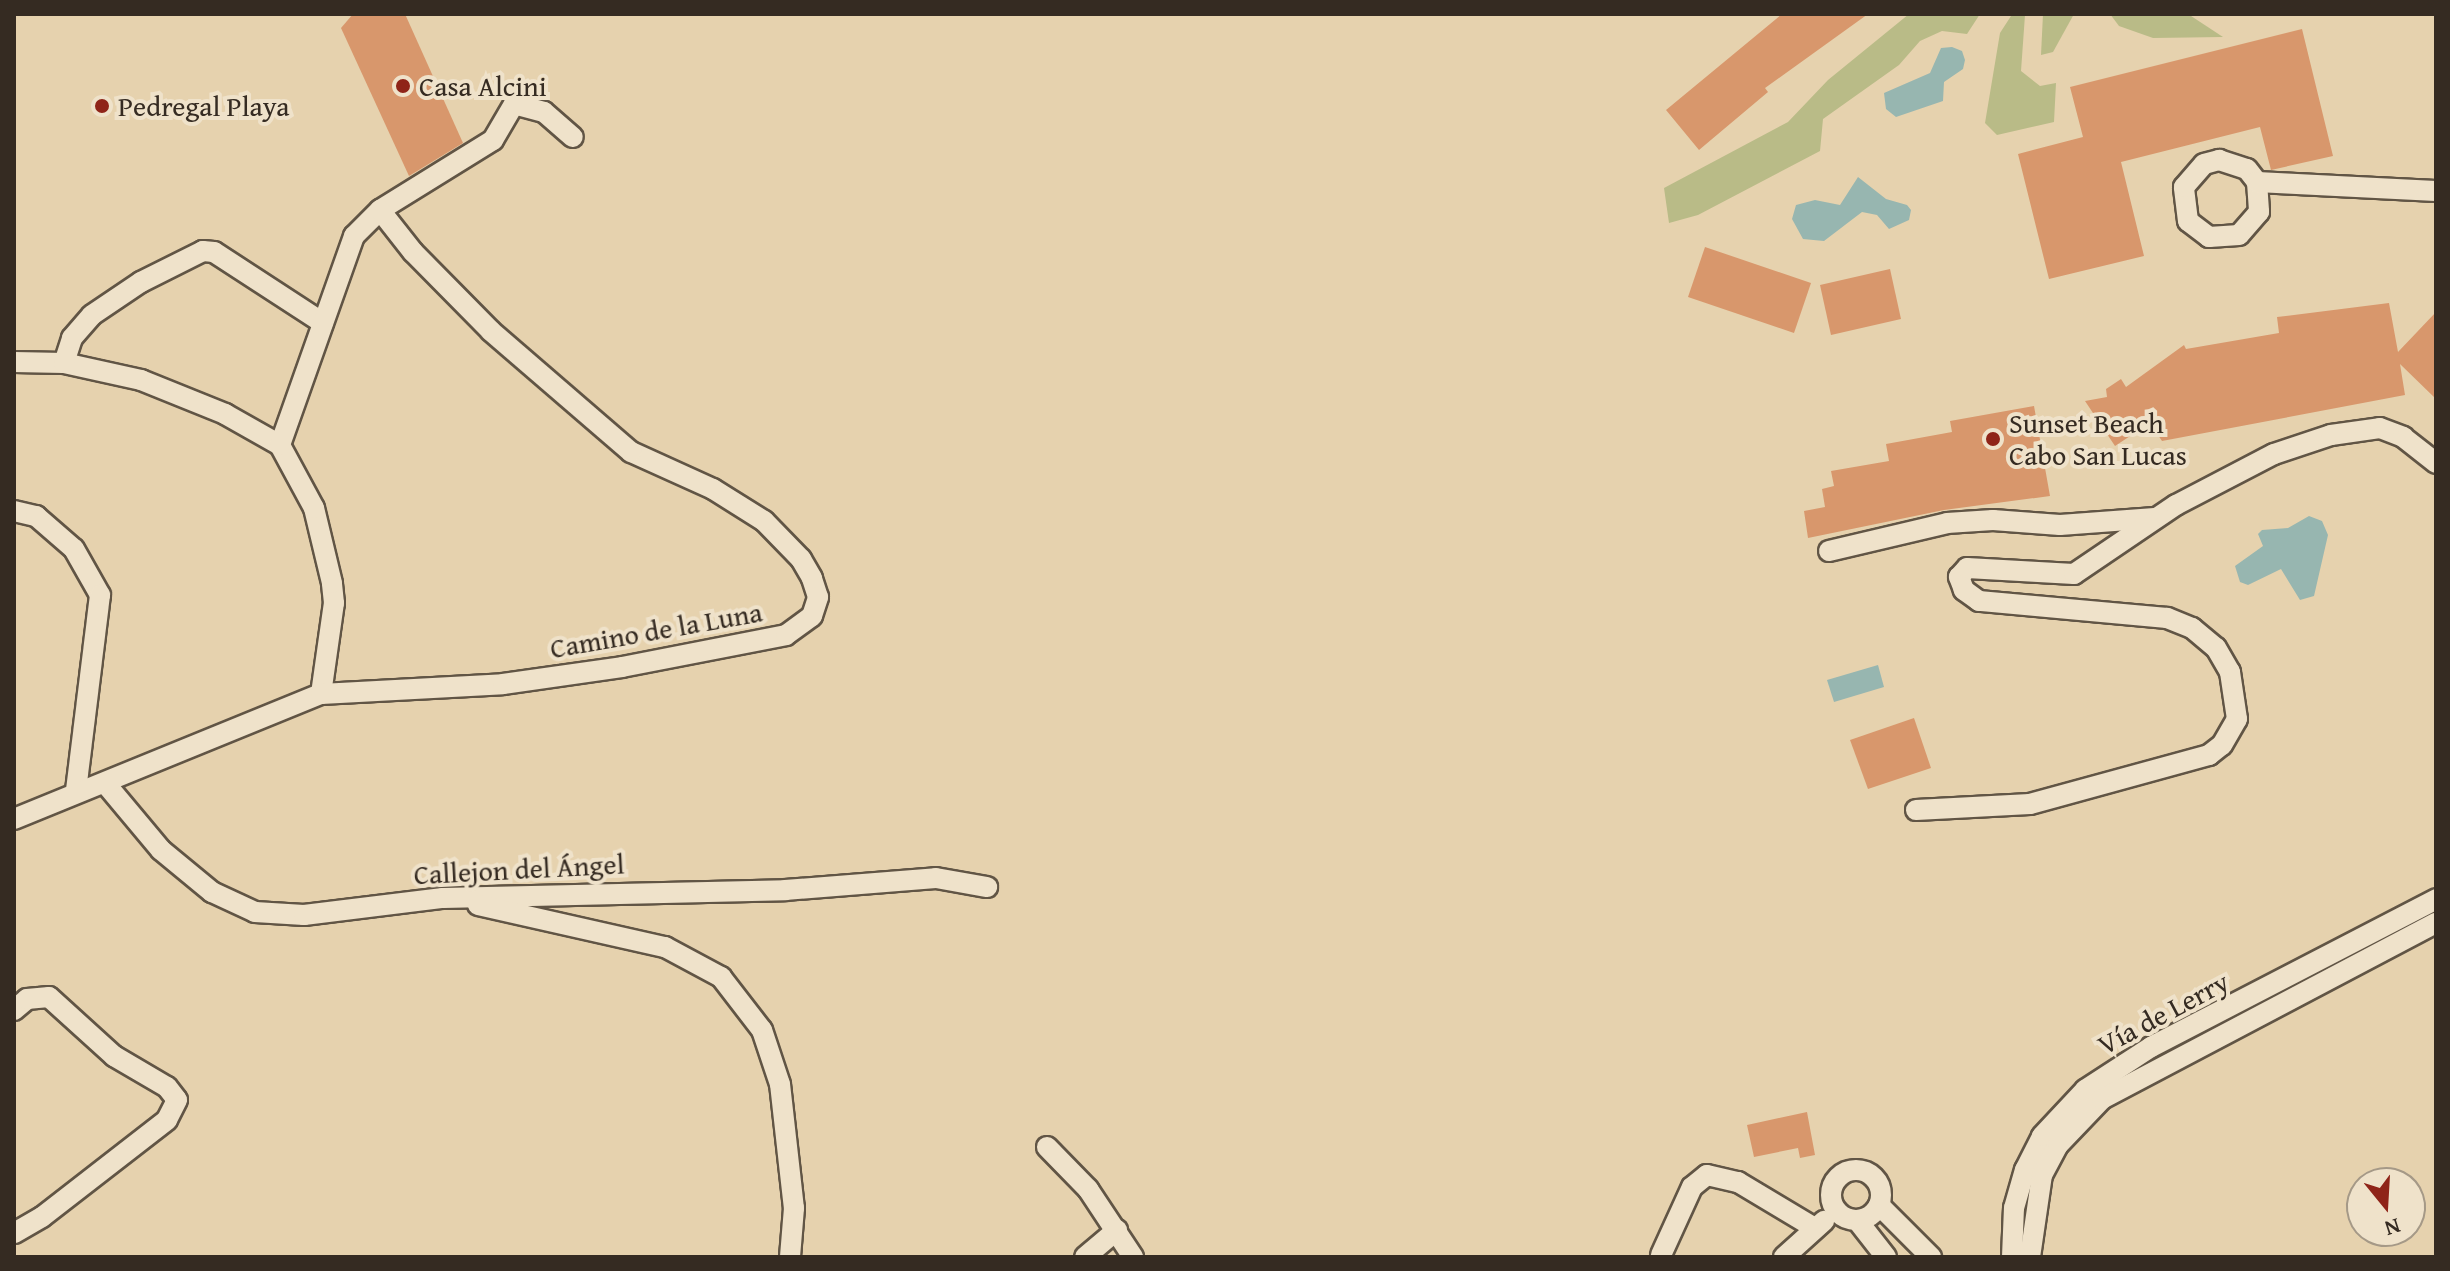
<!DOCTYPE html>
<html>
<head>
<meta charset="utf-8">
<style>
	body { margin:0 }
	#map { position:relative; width:2450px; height:1271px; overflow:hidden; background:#e6d2ae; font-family:"Gentium Book Plus",serif }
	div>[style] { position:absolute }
	.green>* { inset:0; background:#b9bb87 }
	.water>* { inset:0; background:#97b6b0 }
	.building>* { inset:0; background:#d8976c }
	.roads { filter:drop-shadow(2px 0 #615545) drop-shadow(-2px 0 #615545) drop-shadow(0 2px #615545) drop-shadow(0 -2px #615545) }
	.minor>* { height:20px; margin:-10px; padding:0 10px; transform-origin:10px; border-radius:10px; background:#efe2ca }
	.minor>.ring { margin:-10px; padding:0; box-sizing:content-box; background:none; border:20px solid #efe2ca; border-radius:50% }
	.dots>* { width:22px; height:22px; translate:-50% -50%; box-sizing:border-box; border:4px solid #efe2ca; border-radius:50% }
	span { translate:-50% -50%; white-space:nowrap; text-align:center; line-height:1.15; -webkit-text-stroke:8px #efe2ca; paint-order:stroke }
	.poi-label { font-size:28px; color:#352b22 }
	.left { translate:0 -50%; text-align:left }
	.street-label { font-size:28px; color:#352b22 }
	.frame { position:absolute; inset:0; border:16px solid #352b22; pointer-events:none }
	.north { position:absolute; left:2346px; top:1167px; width:80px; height:80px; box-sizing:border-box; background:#efe2ca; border:2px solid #a59987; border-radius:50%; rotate:162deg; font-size:22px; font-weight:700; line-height:32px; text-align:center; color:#352b22 }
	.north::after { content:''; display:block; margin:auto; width:28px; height:36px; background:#8f2418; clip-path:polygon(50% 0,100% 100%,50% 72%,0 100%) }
</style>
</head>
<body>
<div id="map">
	<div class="green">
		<i style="clip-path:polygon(1909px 14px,1980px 14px,1967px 34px,1942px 31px,1920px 41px,1899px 65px,1823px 119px,1820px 151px,1698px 215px,1669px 223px,1664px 188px,1788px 122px,1828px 80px)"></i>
		<i style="clip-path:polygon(2043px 14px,2074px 14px,2053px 52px,2041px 55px)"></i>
		<i style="clip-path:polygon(2110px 14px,2188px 14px,2223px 37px,2153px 38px,2119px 26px)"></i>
		<i style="clip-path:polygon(2025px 15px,2021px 71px,2040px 86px,2056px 83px,2054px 122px,1997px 135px,1985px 123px,2000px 33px,2011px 16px)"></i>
	</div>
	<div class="water">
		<i style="clip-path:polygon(1952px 47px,1962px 51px,1965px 60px,1963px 69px,1944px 82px,1943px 101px,1896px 117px,1886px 109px,1884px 93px,1930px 73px,1941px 48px)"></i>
		<i style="clip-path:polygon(1858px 177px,1886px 199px,1907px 205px,1911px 210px,1909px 220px,1889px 229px,1877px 215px,1862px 212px,1824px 241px,1803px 239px,1792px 219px,1796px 205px,1815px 200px,1840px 205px)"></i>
		<i style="clip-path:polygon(2309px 516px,2322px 521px,2328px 535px,2314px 596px,2300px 600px,2281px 569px,2248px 585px,2240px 582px,2235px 566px,2263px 546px,2258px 534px,2262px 530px,2288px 528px)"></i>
		<i style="clip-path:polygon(1878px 665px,1884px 687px,1834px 702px,1827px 680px)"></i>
	</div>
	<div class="building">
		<i style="clip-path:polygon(353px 14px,405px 14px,463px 143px,409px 176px,341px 28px)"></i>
		<i style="clip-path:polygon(1782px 14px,1868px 14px,1765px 88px,1768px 92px,1699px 150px,1666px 110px)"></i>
		<i style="clip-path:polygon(2302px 29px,2333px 156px,2271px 170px,2260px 127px,2121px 162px,2144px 256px,2049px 279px,2018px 154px,2083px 137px,2070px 87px)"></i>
		<i style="clip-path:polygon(1705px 247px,1811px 283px,1794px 333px,1688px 297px)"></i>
		<i style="clip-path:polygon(1890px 269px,1901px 319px,1831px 335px,1820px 285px)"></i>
		<i style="clip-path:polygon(2389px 303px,2398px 352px,2436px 312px,2436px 399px,2400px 364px,2405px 395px,2162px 441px,2150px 423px,2115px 446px,2085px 401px,2107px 397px,2106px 389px,2121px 379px,2126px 387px,2184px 345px,2186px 349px,2279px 333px,2277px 317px)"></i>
		<i style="clip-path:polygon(2034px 406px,2050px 496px,1944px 510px,1808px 538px,1804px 511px,1825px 507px,1822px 489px,1834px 486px,1831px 471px,1889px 461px,1886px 444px,1952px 432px,1950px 421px)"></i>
		<i style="clip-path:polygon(1914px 718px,1931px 768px,1868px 789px,1850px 740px)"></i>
		<i style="clip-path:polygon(1807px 1112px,1815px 1155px,1800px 1158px,1798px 1148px,1754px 1157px,1747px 1125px)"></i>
	</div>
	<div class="roads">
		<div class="minor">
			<i style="left:2257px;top:182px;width:30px;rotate:86deg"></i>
			<i style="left:2259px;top:212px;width:30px;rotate:131deg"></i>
			<i style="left:2239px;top:235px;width:30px;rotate:176deg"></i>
			<i style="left:2209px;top:237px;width:26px;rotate:-143deg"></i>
			<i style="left:2188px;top:221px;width:34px;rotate:-97deg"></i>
			<i style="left:2184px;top:187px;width:30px;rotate:-49deg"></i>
			<i style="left:2204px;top:164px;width:16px;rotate:-15deg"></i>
			<i style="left:2219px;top:160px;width:29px;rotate:18deg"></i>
			<i style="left:2247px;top:169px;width:16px;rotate:52deg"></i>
			<i style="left:2257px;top:182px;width:179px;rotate:2.9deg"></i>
			<i style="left:14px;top:362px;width:50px;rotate:1.1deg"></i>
			<i style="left:64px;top:363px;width:79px;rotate:12.4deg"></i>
			<i style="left:141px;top:380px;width:91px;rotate:22deg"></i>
			<i style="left:225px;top:414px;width:63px;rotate:29.4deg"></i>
			<i style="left:64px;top:363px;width:26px;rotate:-72deg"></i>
			<i style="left:72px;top:338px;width:30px;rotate:-49deg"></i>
			<i style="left:92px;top:315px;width:59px;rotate:-34deg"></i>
			<i style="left:141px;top:282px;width:69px;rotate:-26.6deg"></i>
			<i style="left:203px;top:251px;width:11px;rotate:5deg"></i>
			<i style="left:214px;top:252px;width:130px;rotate:33.1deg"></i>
			<i style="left:14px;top:511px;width:23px;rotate:13deg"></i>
			<i style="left:36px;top:516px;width:50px;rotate:41deg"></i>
			<i style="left:74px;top:549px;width:53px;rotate:60.5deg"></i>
			<i style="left:100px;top:595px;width:197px;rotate:97deg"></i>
			<i style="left:1829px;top:551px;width:121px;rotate:-13.3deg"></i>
			<i style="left:1947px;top:523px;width:46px;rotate:-3.7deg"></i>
			<i style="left:1993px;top:520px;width:67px;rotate:4.3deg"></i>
			<i style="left:2060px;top:525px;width:95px;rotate:-4.2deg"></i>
			<i style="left:321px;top:694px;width:92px;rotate:-81.9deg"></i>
			<i style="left:334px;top:603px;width:20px;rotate:-96deg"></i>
			<i style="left:332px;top:583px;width:77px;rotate:-103.5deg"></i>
			<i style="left:314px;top:508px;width:72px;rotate:-118.4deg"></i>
			<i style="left:280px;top:445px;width:222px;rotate:-70.5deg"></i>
			<i style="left:354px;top:236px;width:37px;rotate:-45deg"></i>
			<i style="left:380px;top:210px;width:133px;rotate:-31.8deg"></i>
			<i style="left:493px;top:140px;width:42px;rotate:-59.7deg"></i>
			<i style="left:514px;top:104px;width:31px;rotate:15deg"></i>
			<i style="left:544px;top:112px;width:38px;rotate:41deg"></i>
			<i style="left:105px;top:783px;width:87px;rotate:50.1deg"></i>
			<i style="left:161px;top:850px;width:66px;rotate:39.5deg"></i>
			<i style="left:212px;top:892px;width:47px;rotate:24.9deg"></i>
			<i style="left:255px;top:912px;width:49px;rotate:3.5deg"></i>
			<i style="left:304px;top:915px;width:140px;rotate:-7deg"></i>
			<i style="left:443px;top:898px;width:342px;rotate:-1.3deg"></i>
			<i style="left:785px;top:890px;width:151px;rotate:-4.5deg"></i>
			<i style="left:936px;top:878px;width:52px;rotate:10deg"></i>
			<i style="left:1916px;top:810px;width:114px;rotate:-3deg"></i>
			<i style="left:2030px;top:804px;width:186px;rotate:-15.3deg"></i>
			<i style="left:2209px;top:755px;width:16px;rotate:-38deg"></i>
			<i style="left:2222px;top:745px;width:30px;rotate:-60deg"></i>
			<i style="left:2237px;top:719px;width:48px;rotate:-98.5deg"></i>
			<i style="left:2230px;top:672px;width:28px;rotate:-120deg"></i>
			<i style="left:2216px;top:648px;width:31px;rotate:-140deg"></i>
			<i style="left:2192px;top:628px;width:27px;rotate:-158deg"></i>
			<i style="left:2167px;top:618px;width:189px;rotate:-174.8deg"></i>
			<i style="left:1979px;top:601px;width:19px;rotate:-144deg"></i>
			<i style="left:1964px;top:590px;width:14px;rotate:-111deg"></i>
			<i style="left:1959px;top:577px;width:12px;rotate:-48deg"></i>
			<i style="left:1967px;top:568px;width:107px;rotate:3.2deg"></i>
			<i style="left:2074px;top:574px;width:123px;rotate:-34.1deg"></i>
			<i style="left:2176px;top:505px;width:110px;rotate:-27.5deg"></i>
			<i style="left:2274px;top:454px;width:60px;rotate:-18.4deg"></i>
			<i style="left:2331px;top:435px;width:49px;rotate:-8.1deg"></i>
			<i style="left:2380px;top:428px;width:25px;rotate:21deg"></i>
			<i style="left:2403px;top:437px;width:42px;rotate:38.2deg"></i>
			<i style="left:14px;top:819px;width:331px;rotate:-22.2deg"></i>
			<i style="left:321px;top:694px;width:182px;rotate:-3.1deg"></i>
			<i style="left:503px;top:684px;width:120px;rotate:-8.1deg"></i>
			<i style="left:622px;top:667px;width:167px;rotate:-11deg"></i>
			<i style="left:786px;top:635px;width:32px;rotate:-36deg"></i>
			<i style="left:812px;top:616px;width:20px;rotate:-72deg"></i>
			<i style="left:818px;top:597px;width:20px;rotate:-108deg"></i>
			<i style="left:812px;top:578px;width:22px;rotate:-120deg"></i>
			<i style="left:801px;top:559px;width:53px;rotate:-134.2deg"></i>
			<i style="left:764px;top:521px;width:60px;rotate:-147.9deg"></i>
			<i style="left:713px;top:489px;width:90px;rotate:-155.7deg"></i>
			<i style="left:631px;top:452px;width:185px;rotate:-139.2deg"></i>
			<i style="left:491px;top:331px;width:111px;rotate:-134.6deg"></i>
			<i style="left:413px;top:252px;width:53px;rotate:-128.2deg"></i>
			<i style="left:478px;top:905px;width:192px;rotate:12.7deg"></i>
			<i style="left:665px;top:947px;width:64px;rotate:28.2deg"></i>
			<i style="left:721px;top:977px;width:67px;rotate:52.3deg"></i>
			<i style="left:762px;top:1030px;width:57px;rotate:71.6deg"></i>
			<i style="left:780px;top:1084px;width:125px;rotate:83.6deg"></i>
			<i style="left:794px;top:1208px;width:49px;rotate:94.7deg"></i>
			<i style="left:14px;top:1010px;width:17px;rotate:-40deg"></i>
			<i style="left:27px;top:999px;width:22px;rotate:-5deg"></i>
			<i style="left:49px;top:997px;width:88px;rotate:42.2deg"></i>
			<i style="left:114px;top:1056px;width:61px;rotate:30.3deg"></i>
			<i style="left:167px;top:1087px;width:16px;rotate:52deg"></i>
			<i style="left:177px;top:1100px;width:22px;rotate:117deg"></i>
			<i style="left:167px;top:1120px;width:158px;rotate:142.2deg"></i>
			<i style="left:42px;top:1217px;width:32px;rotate:150deg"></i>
			<i style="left:1047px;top:1147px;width:59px;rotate:45.7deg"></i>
			<i style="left:1088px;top:1189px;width:82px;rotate:56.5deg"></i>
			<i class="ring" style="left:1831px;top:1170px;width:30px;height:30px"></i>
			<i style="left:1879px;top:1205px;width:74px;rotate:45deg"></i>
			<i style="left:1857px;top:1220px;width:47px;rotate:51.9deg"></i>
			<i style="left:1661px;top:1255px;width:75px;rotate:-65.5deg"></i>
			<i style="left:1692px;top:1187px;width:19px;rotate:-39deg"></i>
			<i style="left:1707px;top:1175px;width:32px;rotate:13deg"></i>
			<i style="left:1738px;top:1182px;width:90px;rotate:30.9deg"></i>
			<i style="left:1085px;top:1257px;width:42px;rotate:-40.2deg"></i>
			<i style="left:1784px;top:1257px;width:54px;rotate:-42deg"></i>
			<i style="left:2012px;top:1257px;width:49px;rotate:-87.7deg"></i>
			<i style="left:2014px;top:1208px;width:40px;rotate:-74deg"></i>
			<i style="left:2025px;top:1170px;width:38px;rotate:-63deg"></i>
			<i style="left:2042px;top:1136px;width:63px;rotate:-46.9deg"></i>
			<i style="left:2085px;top:1090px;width:79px;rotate:-33.1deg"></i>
			<i style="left:2151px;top:1047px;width:321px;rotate:-27.4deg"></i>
			<i style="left:2030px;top:1257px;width:83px;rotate:-81.7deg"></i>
			<i style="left:2042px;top:1175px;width:34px;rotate:-62deg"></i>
			<i style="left:2058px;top:1145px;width:64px;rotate:-46.3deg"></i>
			<i style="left:2102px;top:1099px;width:378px;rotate:-27.8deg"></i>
		</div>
	</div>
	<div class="dots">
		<i style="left:403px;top:86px;background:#8f2418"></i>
		<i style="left:102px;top:106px;background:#8f2418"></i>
		<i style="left:1993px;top:439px;background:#8f2418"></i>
	</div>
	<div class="poi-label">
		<span class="left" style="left:419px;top:86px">Casa Alcini</span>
		<span class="left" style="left:118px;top:106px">Pedregal Playa</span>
		<span class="left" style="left:2009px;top:439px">Sunset Beach<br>Cabo San Lucas</span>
	</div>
	<div class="street-label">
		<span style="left:656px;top:630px;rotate:-10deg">Camino de la Luna</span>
		<span style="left:519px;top:869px;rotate:-3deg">Callejon del Ángel</span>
		<span style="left:2163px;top:1013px;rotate:-28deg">Vía de Lerry</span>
	</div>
	<div class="frame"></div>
	<div class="north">N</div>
</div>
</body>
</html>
